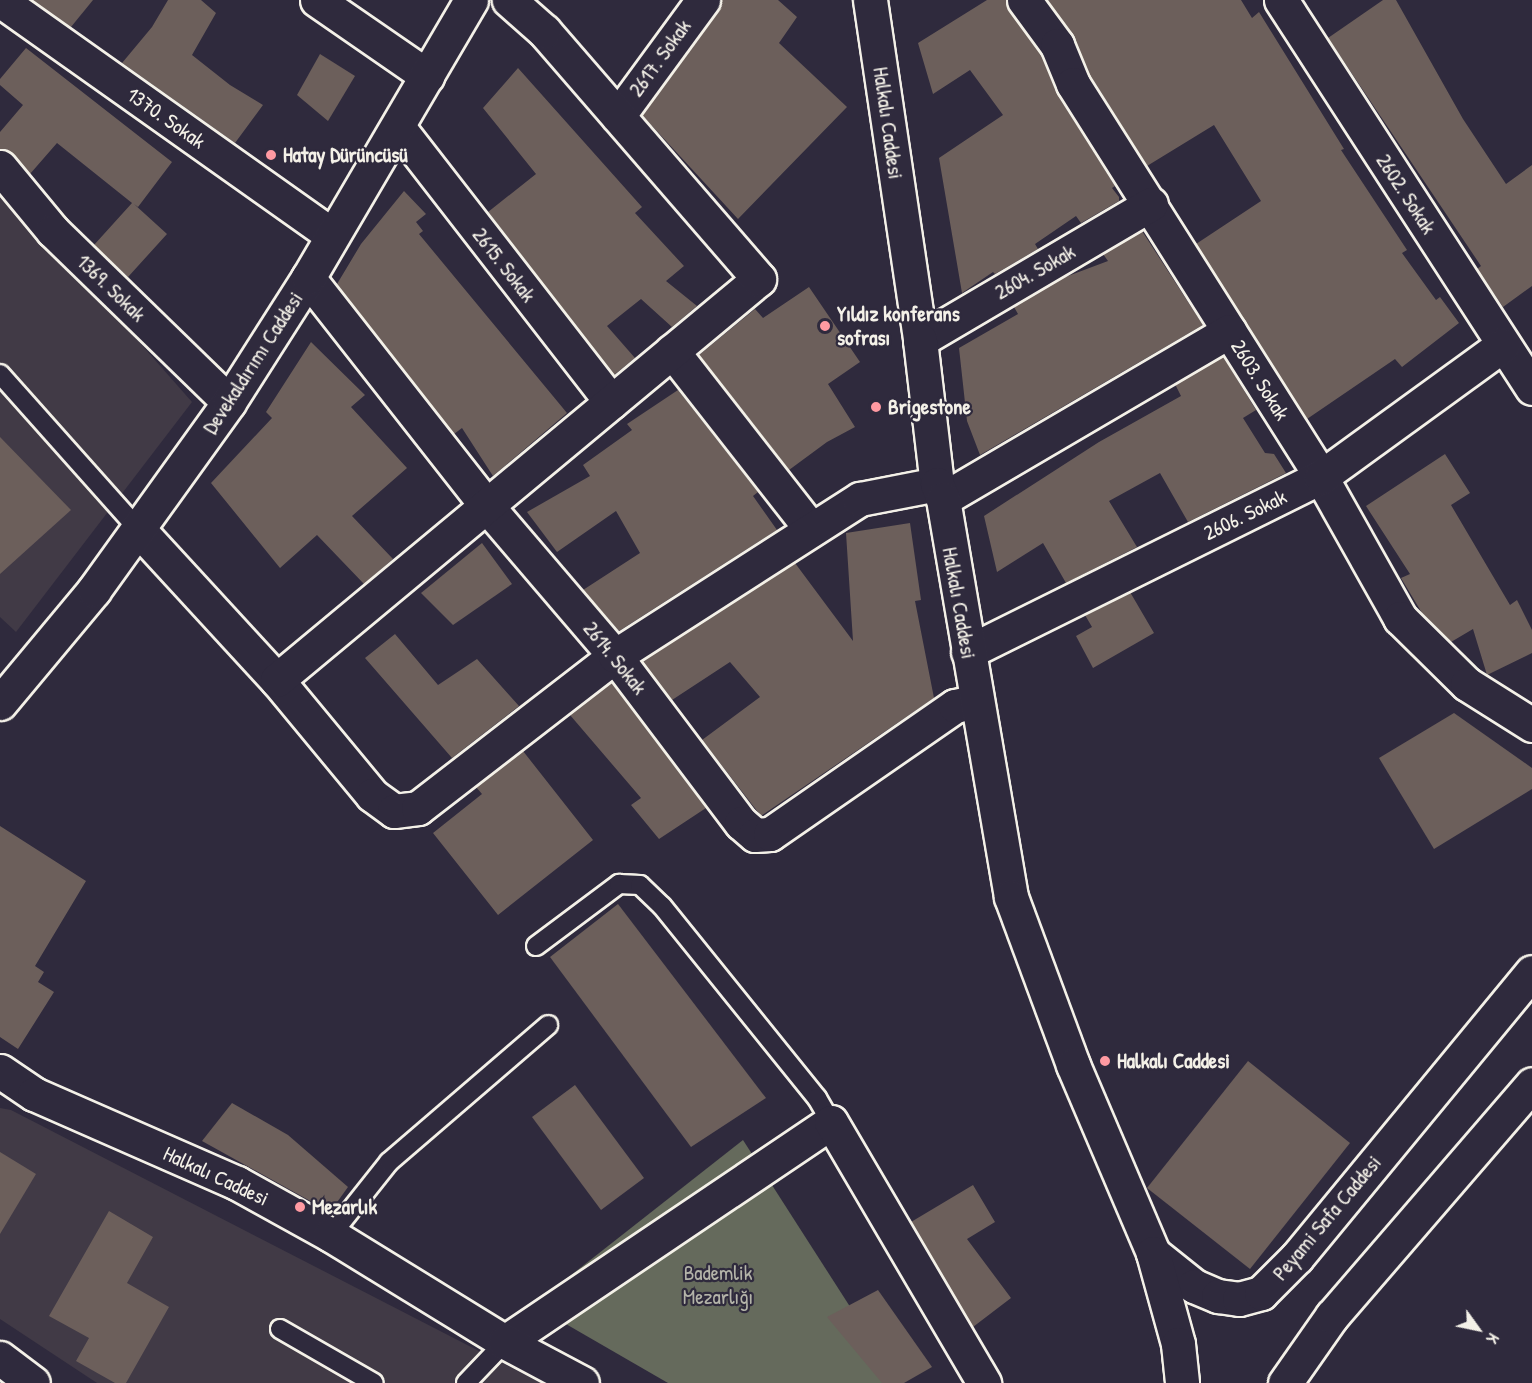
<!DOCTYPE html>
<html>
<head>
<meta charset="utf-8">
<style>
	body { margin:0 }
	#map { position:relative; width:1532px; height:1383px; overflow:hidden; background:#2f2a3d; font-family:"Patrick Hand",sans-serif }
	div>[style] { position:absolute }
	.built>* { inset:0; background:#413a46 }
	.green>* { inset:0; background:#656a5c }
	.building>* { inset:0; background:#6c5f5b }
	.roads { filter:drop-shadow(2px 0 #f4f1e8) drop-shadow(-2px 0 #f4f1e8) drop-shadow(0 2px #f4f1e8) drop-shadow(0 -2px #f4f1e8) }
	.service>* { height:18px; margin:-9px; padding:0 9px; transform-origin:9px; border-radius:9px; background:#2f2a3d }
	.minor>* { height:33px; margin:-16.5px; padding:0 16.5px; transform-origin:16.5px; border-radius:16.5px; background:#2f2a3d }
	.secondary>* { height:33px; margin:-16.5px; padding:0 16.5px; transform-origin:16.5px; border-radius:16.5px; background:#2f2a3d }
	.primary>* { height:33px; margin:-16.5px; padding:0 16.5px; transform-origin:16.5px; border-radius:16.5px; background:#2f2a3d }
	.dots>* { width:16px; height:16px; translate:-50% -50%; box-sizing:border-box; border:3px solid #2f2a3d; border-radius:50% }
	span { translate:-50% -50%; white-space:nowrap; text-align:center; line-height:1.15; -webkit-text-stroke:4.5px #2f2a3d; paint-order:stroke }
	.street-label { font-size:21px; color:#f4f1e8 }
	.poi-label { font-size:21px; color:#f4f1e8; font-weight:700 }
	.left { translate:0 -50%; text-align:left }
	.park-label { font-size:21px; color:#b4b4a9 }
	.north { position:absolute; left:1448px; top:1299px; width:60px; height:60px; -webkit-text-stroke:4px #2f2a3d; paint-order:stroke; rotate:123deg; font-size:16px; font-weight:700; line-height:24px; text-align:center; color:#f4f1e8 }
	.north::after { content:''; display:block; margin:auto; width:21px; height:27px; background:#f4f1e8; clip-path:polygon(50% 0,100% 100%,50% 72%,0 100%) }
</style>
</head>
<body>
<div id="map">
	<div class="built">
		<i style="clip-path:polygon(0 184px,192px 402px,16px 632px,0 617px)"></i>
		<i style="clip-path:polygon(0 1108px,11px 1110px,541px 1383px,97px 1383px,0 1319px)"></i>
	</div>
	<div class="green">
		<i style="clip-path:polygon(743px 1140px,899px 1383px,668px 1383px,533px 1305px)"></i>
	</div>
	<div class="building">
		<i style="clip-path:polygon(32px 0,93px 0,71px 27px)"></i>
		<i style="clip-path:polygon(168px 0,201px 0,216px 13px,192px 55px,230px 85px,263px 105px,235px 143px,122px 63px,152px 27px)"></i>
		<i style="clip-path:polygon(721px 0,778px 0,797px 17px,779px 43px,847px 107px,738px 219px,642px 115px,718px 11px)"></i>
		<i style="clip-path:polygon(987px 0,1006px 0,1009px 11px,1041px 54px,1057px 94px,1115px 186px,1112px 188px,1119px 197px,1119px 201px,1081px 223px,1076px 216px,1035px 244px,1038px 249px,995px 274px,993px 272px,962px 293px,939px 158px,1003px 115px,970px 70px,933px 94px,918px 43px)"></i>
		<i style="clip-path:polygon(1047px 0,1241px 0,1252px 18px,1259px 12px,1344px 149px,1341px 150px,1407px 250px,1402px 253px,1436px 300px,1440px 297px,1459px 323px,1402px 367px,1395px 359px,1307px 419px,1196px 244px,1261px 201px,1214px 125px,1147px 166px,1090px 75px,1072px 34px)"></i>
		<i style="clip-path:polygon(1383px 0,1396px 0,1463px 119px,1506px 184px,1532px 165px,1532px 286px,1503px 307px,1477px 269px,1481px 266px,1328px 38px)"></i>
		<i style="clip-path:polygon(26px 48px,172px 162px,138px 207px,134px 204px,167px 234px,128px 277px,94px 245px,132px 203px,57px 143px,30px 174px,14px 155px,0 149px,0 132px,23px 105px,0 85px,0 79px)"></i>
		<i style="clip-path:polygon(320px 54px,355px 76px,328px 121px,297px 95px)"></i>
		<i style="clip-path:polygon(518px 68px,642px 207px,635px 213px,684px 266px,666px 281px,697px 306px,672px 327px,641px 299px,607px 326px,635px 358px,614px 375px,488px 212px,536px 174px,483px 108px)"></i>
		<i style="clip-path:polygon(404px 191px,426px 214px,416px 222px,423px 231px,419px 234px,567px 413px,493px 476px,462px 428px,454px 434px,337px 284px,361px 244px)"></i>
		<i style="clip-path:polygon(1142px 231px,1203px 325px,980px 455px,967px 421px,959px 348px,1018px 314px,1014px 307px,1060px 279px,1108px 261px,1103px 254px)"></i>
		<i style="clip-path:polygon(809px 287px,860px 362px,828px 384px,855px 427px,827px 442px,789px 470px,699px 355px,755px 309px,763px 318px)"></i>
		<i style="clip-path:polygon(311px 342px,365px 395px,351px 407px,407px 468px,352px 516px,393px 559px,364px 584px,317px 535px,280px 568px,211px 483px,272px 418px,266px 412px)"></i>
		<i style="clip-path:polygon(1223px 356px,1256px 410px,1243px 418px,1265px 453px,1274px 454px,1286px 473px,1188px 522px,1160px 473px,1109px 501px,1137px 547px,1066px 583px,1043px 543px,997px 572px,984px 516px,1099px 442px,1181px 396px,1175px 384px)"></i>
		<i style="clip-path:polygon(678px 390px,758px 492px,753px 496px,777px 530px,619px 631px,583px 590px,640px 553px,616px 511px,557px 552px,527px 512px,590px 476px,583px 465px,632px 430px,627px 424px)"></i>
		<i style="clip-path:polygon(0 437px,71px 510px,0 574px)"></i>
		<i style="clip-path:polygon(1445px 454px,1470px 493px,1451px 505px,1510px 605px,1517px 600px,1532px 630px,1532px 653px,1487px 675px,1473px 629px,1451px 642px,1422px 613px,1401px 578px,1410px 574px,1366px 506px)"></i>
		<i style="clip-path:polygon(910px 523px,921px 600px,915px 601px,934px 698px,761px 816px,702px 740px,760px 697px,730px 662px,672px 700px,642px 661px,795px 563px,853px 641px,846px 533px)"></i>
		<i style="clip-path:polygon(482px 543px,512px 584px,453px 625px,421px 593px)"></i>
		<i style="clip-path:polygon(1130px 592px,1154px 633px,1093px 668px,1076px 636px,1092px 627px,1085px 615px)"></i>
		<i style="clip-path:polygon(395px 634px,438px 685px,477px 659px,519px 706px,452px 758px,365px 658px)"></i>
		<i style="clip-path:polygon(611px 682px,706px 808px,659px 839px,631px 805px,641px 798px,570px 715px)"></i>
		<i style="clip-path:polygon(1454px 713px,1532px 768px,1532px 789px,1434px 849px,1379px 758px)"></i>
		<i style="clip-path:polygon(523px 751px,593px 840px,498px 915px,433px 833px,482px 794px,476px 787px)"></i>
		<i style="clip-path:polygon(0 826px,86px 881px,35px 966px,44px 972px,38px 982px,54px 992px,18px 1049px,0 1037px)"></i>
		<i style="clip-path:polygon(618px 904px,766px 1098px,691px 1147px,550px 957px)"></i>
		<i style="clip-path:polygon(1248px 1061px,1350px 1143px,1250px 1269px,1147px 1188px)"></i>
		<i style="clip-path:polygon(575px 1085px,644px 1178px,601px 1210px,532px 1117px)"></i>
		<i style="clip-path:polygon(232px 1103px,288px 1135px,348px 1187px,330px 1212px,202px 1141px)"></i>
		<i style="clip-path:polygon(0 1152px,36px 1174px,0 1234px)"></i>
		<i style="clip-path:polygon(973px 1185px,995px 1222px,967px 1239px,1011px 1298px,973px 1327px,911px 1222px)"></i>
		<i style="clip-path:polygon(109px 1211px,153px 1237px,127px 1283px,169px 1307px,126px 1383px,115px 1383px,76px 1361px,89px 1338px,49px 1316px)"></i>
		<i style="clip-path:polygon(878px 1290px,932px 1367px,904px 1383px,882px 1383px,827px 1317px)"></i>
	</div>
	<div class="roads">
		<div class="service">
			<i style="left:0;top:374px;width:208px;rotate:48.3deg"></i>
			<i style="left:536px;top:946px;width:104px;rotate:-36.8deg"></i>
			<i style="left:619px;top:884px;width:21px;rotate:3deg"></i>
			<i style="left:640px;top:885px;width:30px;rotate:44deg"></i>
			<i style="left:662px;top:906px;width:247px;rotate:51.1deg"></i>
			<i style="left:817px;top:1098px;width:28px;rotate:60deg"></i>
			<i style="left:331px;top:1235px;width:93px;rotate:-51.5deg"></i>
			<i style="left:389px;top:1162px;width:210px;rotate:-40.7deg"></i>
			<i style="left:280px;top:1329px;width:108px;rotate:29.9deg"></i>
			<i style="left:466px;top:1383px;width:57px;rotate:-46.4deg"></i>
		</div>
		<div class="minor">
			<i style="left:0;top:0;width:407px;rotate:35.3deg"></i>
			<i style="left:317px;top:0;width:134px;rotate:34.6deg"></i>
			<i style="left:1024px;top:0;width:56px;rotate:53.7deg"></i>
			<i style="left:1057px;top:45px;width:42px;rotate:67.7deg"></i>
			<i style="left:1073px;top:84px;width:465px;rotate:57.7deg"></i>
			<i style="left:1321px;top:477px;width:162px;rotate:60.7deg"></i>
			<i style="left:1400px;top:618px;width:94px;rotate:44.6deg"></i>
			<i style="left:1467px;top:684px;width:77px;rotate:32.2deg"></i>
			<i style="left:1281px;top:0;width:462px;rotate:57.1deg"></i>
			<i style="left:618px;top:116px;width:144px;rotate:-53.8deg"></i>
			<i style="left:398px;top:127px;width:348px;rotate:52.2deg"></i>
			<i style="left:0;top:167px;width:83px;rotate:50.4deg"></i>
			<i style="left:53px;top:231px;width:245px;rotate:44.2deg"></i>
			<i style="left:308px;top:278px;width:288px;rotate:51.9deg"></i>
			<i style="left:486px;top:505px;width:199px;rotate:49.5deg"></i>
			<i style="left:615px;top:656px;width:209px;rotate:53deg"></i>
			<i style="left:741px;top:823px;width:18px;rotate:41deg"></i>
			<i style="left:755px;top:835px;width:15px;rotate:-4deg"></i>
			<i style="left:770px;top:834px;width:225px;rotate:-34.7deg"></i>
			<i style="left:955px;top:706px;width:22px;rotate:-13deg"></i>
			<i style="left:920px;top:340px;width:268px;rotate:-30.5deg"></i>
			<i style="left:672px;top:351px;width:226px;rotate:52deg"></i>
			<i style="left:943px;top:499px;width:332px;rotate:-30.4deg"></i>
			<i style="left:138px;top:529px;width:205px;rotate:47.4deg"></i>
			<i style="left:277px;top:680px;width:149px;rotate:50.4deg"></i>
			<i style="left:372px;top:795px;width:27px;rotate:36deg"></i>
			<i style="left:394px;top:811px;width:24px;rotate:-7deg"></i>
			<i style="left:418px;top:808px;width:249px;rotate:-37.7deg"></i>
			<i style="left:615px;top:656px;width:291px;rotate:-32.7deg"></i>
			<i style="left:860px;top:499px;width:78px;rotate:-11deg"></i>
			<i style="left:968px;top:652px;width:394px;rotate:-26.4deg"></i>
			<i style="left:1321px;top:477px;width:225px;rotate:-36deg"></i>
			<i style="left:277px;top:680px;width:627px;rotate:-39.76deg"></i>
			<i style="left:759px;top:279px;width:328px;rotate:-130.9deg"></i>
			<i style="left:544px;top:31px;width:47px;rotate:-138.5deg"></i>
			<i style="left:505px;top:1342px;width:393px;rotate:-34deg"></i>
			<i style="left:831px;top:1122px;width:303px;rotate:59.6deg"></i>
		</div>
		<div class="secondary">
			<i style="left:0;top:1071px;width:41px;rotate:34.1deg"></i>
			<i style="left:34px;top:1094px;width:222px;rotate:23.7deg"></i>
			<i style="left:237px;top:1183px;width:107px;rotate:29deg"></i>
			<i style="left:331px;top:1235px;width:204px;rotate:31.6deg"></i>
			<i style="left:505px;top:1342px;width:87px;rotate:28deg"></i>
			<i style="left:1153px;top:1253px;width:53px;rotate:38.8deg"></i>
			<i style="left:1194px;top:1286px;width:26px;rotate:23deg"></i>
			<i style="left:1218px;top:1296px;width:21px;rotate:8deg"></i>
			<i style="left:1239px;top:1299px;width:23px;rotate:-15deg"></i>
			<i style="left:1261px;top:1293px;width:51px;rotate:-45deg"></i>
			<i style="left:1297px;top:1257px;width:369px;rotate:-50.5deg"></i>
			<i style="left:1285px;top:1383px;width:82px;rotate:-55deg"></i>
			<i style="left:1332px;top:1316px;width:306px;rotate:-49.2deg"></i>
		</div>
		<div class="primary">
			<i style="left:870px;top:0;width:344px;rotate:81.6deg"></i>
			<i style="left:920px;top:340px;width:145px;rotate:83.3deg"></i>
			<i style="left:937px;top:484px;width:16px;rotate:68deg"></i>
			<i style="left:943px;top:499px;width:404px;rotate:80.3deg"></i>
			<i style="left:1011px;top:897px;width:179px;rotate:69.7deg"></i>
			<i style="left:1073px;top:1065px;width:204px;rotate:66.9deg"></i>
			<i style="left:1153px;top:1253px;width:94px;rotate:74.6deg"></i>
			<i style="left:1178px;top:1344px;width:39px;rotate:84deg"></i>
			<i style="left:0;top:703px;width:147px;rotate:-50.2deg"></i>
			<i style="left:94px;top:590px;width:231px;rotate:-54.3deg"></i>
			<i style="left:229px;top:402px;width:147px;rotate:-57.5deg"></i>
			<i style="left:308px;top:278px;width:322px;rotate:-59.6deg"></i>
			<i style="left:0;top:1358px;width:41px;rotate:37.1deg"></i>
		</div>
	</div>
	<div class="dots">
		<i style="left:271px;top:155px;background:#ff9aa2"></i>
		<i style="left:825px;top:326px;background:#ff9aa2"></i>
		<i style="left:876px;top:407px;background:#ff9aa2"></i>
		<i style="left:1105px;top:1061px;background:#ff9aa2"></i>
		<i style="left:300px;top:1207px;background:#ff9aa2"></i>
	</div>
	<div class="street-label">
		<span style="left:660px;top:58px;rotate:-54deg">2617. Sokak</span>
		<span style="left:166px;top:118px;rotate:35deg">1370. Sokak</span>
		<span style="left:888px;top:123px;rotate:82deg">Halkalı Caddesi</span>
		<span style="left:1406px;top:194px;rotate:57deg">2602. Sokak</span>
		<span style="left:504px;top:265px;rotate:52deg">2615. Sokak</span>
		<span style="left:1035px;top:272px;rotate:-30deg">2604. Sokak</span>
		<span style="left:111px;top:288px;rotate:44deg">1369. Sokak</span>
		<span style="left:253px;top:363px;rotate:-57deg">Devekaldırımı Caddesi</span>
		<span style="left:1260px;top:380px;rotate:58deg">2603. Sokak</span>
		<span style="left:1245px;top:515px;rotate:-26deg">2606. Sokak</span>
		<span style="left:959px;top:603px;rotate:80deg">Halkalı Caddesi</span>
		<span style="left:615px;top:658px;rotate:51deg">2614. Sokak</span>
		<span style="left:216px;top:1176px;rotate:25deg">Halkalı Caddesi</span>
		<span style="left:1327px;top:1218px;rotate:-50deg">Peyami Safa Caddesi</span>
	</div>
	<div class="poi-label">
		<span class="left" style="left:283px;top:155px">Hatay Dürüncüsü</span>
		<span class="left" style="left:837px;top:326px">Yıldız konferans<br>sofrası</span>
		<span class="left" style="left:888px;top:407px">Brigestone</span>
		<span class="left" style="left:1117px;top:1061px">Halkalı Caddesi</span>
		<span class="left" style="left:312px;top:1207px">Mezarlık</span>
	</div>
	<div class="park-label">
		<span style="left:718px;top:1285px">Bademlik<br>Mezarlığı</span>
	</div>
	<div class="north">K</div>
</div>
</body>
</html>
